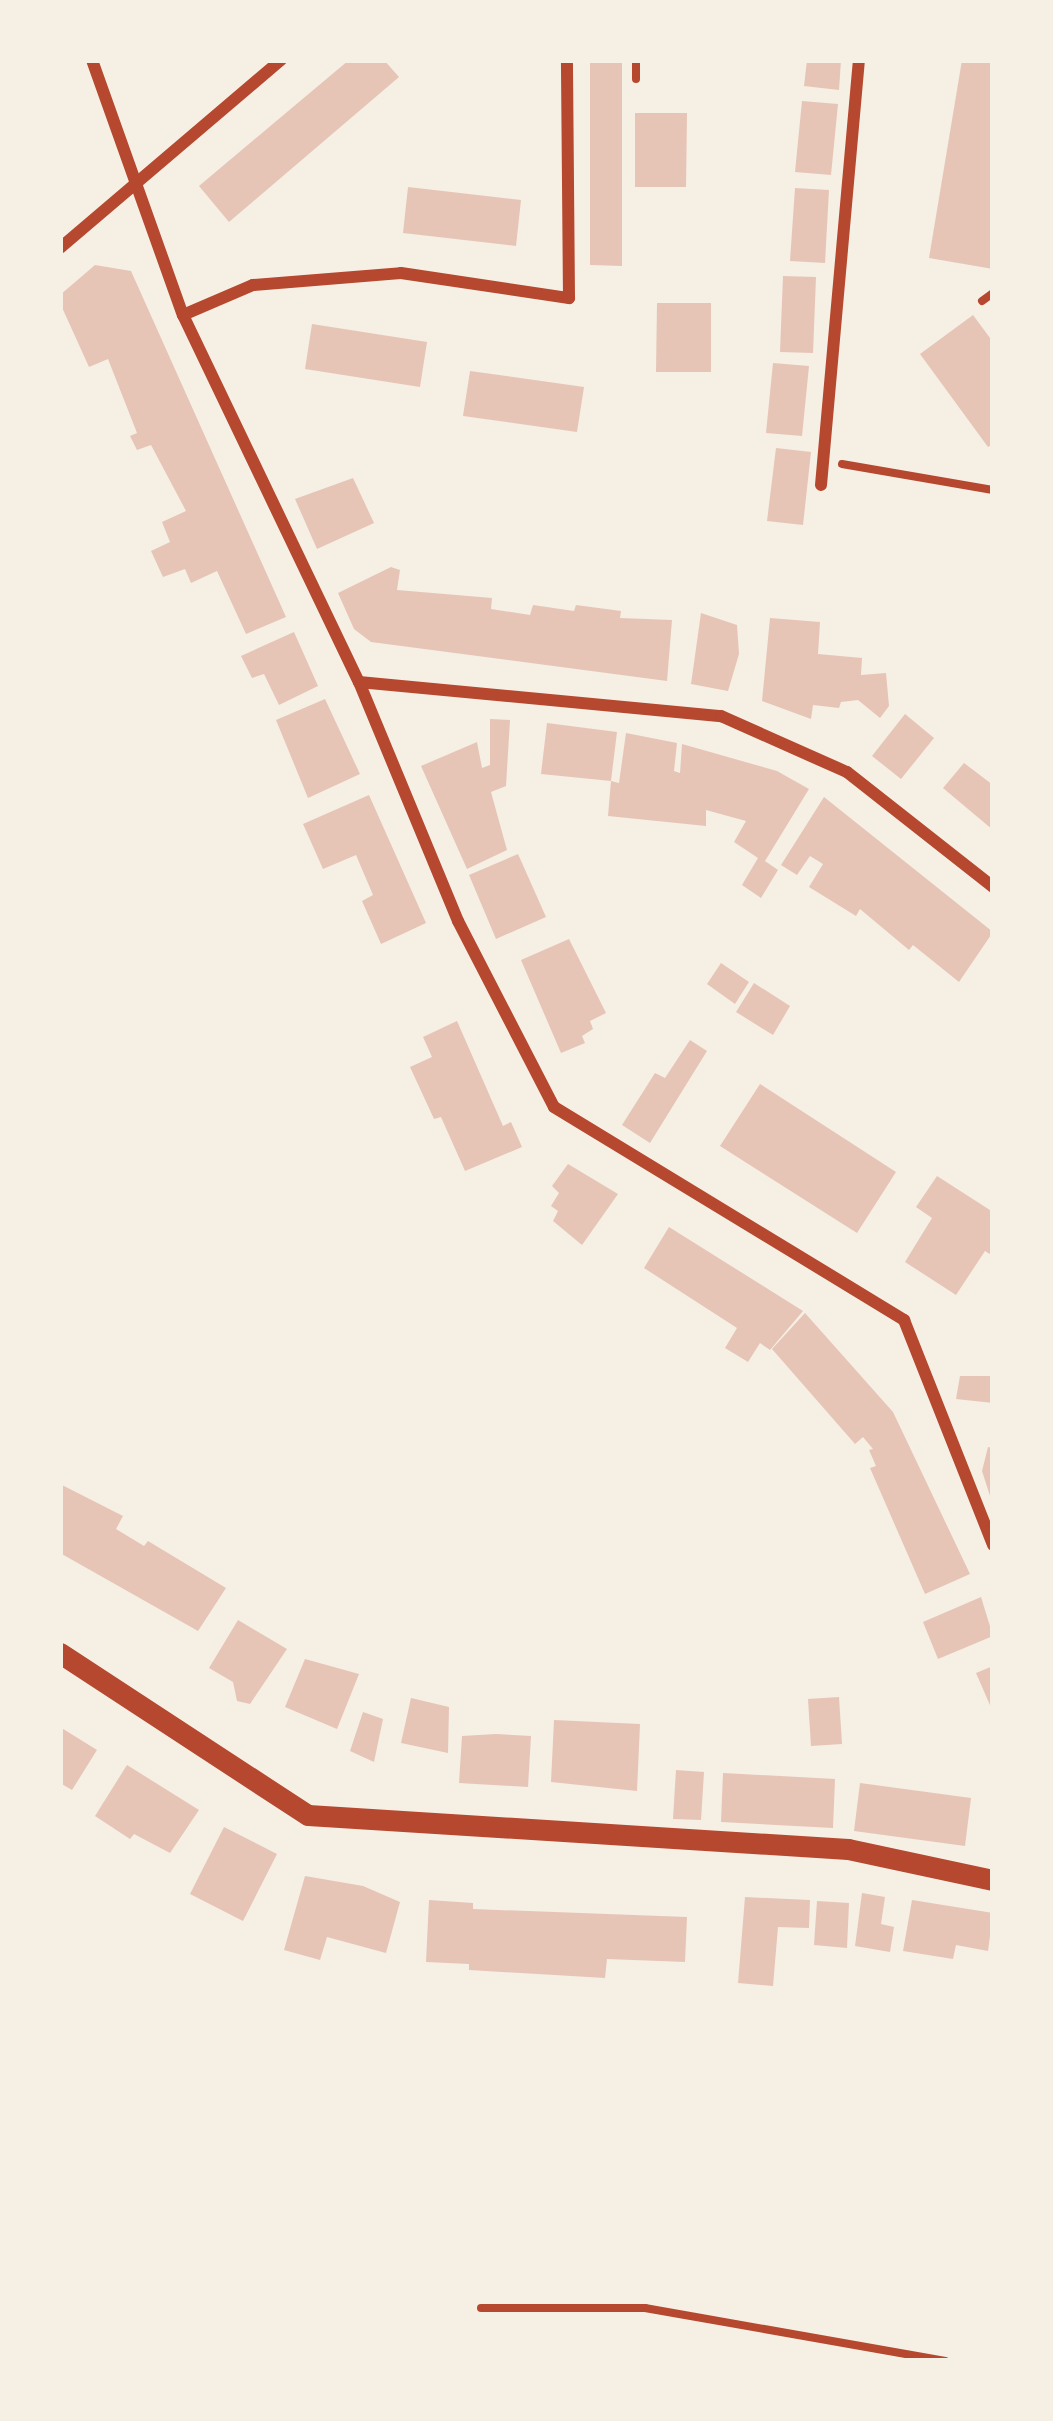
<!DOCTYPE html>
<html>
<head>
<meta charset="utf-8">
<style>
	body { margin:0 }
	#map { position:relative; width:1053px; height:2421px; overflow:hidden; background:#f6efe4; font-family:"Times New Roman",serif }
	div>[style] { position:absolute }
	.building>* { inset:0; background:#e6c5b7 }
	.path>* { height:8px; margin:-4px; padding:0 4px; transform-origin:4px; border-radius:4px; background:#b5482f }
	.minor>* { height:12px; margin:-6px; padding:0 6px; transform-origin:6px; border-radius:6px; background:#b5482f }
	.tertiary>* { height:21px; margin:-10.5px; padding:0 10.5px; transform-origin:10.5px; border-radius:10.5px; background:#b5482f }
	span { translate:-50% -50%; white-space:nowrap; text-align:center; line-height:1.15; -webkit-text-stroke:12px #f6efe4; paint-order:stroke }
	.frame { position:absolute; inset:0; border:63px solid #f6efe4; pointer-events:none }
</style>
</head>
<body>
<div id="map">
	<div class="building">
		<i style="clip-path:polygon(349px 60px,384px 60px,399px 77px,229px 222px,199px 186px)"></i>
		<i style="clip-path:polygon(590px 60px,622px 60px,622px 266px,590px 265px)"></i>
		<i style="clip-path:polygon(807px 60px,841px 60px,839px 90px,804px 86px)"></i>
		<i style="clip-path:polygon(962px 60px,993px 60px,993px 269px,929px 258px)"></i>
		<i style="clip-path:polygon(802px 101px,838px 104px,831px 175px,795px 172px)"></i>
		<i style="clip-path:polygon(635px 113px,687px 113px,686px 187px,635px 187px)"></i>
		<i style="clip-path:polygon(408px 187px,521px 200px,516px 246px,403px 233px)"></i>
		<i style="clip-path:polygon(795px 188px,829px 190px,825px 263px,790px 261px)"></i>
		<i style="clip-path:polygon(95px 265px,131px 271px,286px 617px,246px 634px,217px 571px,191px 583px,185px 569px,163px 577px,151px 551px,170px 542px,162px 522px,186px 511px,151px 445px,137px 450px,130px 436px,137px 433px,108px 359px,89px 367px,60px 303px,60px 295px)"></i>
		<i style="clip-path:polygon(783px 276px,816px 277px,813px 353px,780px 352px)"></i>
		<i style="clip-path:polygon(657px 303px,711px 303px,711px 372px,656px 372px)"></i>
		<i style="clip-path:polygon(973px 315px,993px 342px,993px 444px,988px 447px,920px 354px)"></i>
		<i style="clip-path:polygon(312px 324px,427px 342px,420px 387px,305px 369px)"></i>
		<i style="clip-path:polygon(773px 363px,809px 366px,802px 436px,766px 433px)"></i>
		<i style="clip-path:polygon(470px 371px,584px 387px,577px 432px,463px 416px)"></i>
		<i style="clip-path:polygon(776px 448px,811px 452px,803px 525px,767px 521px)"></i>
		<i style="clip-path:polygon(353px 478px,374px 523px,317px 549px,295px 499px)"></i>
		<i style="clip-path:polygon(391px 567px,400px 570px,397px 590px,492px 598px,491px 609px,530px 615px,533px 605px,574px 611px,576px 605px,621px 611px,620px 618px,672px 620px,667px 681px,371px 642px,354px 629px,338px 593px)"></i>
		<i style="clip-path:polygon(701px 613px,737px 625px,739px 654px,728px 691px,691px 684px)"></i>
		<i style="clip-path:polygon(770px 618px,820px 622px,818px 654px,862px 658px,861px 675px,886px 673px,889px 706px,880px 718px,858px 700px,841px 702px,839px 708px,813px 705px,811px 719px,762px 701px)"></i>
		<i style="clip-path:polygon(294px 632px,318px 686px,279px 705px,264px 674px,252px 678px,241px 656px)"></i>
		<i style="clip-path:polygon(325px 699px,360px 774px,308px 798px,276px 720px)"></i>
		<i style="clip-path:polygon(905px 714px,934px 738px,901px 779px,872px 756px)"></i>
		<i style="clip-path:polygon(490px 719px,510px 720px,506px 786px,491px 792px,507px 850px,467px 869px,421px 766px,477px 742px,482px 768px,490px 765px)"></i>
		<i style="clip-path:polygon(547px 723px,617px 732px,611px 781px,619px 783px,626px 733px,677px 743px,674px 771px,680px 773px,682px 744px,777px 771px,809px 789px,765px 861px,778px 870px,761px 898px,742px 885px,758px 858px,734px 842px,746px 821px,706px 810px,706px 826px,608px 816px,611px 781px,541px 774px)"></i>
		<i style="clip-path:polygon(964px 763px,993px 785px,993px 830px,943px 788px)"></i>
		<i style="clip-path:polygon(369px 795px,426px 923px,381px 944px,362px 901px,373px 895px,356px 855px,323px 869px,303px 824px)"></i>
		<i style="clip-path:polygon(824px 797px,993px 932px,959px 982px,913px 945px,909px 950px,860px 909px,856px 916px,809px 887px,823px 864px,810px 856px,797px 875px,781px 865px)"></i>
		<i style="clip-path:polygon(518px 854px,546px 917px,496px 939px,469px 875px)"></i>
		<i style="clip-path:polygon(569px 939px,606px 1013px,590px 1021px,593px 1029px,582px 1036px,585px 1043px,561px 1053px,521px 960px)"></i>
		<i style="clip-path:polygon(721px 963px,749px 982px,735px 1004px,707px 984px)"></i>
		<i style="clip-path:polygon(754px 983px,790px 1006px,773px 1035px,736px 1012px)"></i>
		<i style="clip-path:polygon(457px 1021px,503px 1126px,511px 1122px,522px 1147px,465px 1171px,441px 1117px,434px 1119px,410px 1067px,432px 1057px,423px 1037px)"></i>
		<i style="clip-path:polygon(690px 1040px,707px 1051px,650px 1143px,622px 1125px,655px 1073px,665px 1078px)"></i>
		<i style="clip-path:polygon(760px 1084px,896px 1172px,857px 1233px,720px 1146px)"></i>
		<i style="clip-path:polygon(568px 1164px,618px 1194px,582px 1245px,553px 1221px,558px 1211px,551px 1206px,559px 1193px,552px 1186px)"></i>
		<i style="clip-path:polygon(937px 1176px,993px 1212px,993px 1256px,985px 1251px,956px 1295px,905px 1262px,932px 1218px,916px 1207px)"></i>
		<i style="clip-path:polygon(669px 1227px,803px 1311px,770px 1350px,760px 1343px,748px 1362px,725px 1348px,737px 1328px,644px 1268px)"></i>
		<i style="clip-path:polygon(805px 1313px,893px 1412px,970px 1574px,925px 1594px,870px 1468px,876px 1466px,869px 1450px,873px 1449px,863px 1437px,855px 1444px,772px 1349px)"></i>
		<i style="clip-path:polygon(960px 1376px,993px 1376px,993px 1403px,956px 1399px)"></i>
		<i style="clip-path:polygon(988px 1447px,993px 1448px,992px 1502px,982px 1471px)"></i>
		<i style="clip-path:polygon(60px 1484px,123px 1516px,116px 1529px,144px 1546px,148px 1541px,226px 1588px,198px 1631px,60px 1553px)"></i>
		<i style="clip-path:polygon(981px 1597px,993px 1636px,938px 1659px,923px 1622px)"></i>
		<i style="clip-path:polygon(238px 1620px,287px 1649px,250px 1704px,237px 1701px,233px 1682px,209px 1668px)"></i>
		<i style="clip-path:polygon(305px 1659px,359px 1674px,337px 1729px,285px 1707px)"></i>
		<i style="clip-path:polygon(993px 1666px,993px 1712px,976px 1673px)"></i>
		<i style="clip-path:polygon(839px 1697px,842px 1744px,811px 1746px,808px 1699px)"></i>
		<i style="clip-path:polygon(411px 1698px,449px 1707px,448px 1753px,401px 1743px)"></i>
		<i style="clip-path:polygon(363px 1712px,383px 1719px,374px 1762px,350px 1751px)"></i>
		<i style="clip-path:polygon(554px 1720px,640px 1724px,637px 1791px,551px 1782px)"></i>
		<i style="clip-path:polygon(60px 1727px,97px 1750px,72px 1790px,60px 1783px)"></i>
		<i style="clip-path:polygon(496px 1734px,531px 1736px,528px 1787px,459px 1783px,462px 1736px)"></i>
		<i style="clip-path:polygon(127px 1765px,199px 1810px,170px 1853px,134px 1834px,130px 1839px,95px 1816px)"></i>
		<i style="clip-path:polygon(676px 1770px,704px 1772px,701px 1820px,673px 1819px)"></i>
		<i style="clip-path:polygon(723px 1773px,835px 1779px,833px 1828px,721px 1822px)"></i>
		<i style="clip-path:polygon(860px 1783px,971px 1798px,965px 1846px,854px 1831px)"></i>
		<i style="clip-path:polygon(224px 1827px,277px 1854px,243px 1921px,190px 1894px)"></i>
		<i style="clip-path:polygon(305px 1876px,363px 1886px,400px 1902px,386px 1953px,327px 1937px,320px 1960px,284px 1950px)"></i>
		<i style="clip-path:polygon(862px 1893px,885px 1897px,881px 1924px,894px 1927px,890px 1952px,855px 1946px)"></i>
		<i style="clip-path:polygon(745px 1897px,810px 1900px,809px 1928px,778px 1927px,773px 1986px,738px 1983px)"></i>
		<i style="clip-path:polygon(429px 1900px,473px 1903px,473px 1909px,687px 1917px,685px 1962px,607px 1959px,605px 1978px,469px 1970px,469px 1964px,426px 1962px)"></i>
		<i style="clip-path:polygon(912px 1900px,993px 1913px,988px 1951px,956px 1945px,953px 1959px,903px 1951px)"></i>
		<i style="clip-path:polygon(817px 1901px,849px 1903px,847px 1948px,814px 1945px)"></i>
	</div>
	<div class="path">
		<i style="left:636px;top:79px;width:19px;rotate:-90deg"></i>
		<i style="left:982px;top:301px;width:14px;rotate:-36deg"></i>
		<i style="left:842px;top:464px;width:153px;rotate:9.8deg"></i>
		<i style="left:481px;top:2308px;width:164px"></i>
		<i style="left:645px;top:2308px;width:305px;rotate:10deg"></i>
	</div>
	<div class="minor">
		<i style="left:92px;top:60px;width:271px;rotate:70.4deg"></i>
		<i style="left:183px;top:315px;width:407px;rotate:64.4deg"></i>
		<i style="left:359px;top:682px;width:259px;rotate:67.5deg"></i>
		<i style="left:458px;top:921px;width:209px;rotate:62.7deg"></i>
		<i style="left:554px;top:1107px;width:410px;rotate:31.3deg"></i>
		<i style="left:904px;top:1320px;width:242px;rotate:68.4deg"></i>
		<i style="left:60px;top:248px;width:290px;rotate:-40.4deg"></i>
		<i style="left:183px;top:315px;width:76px;rotate:-23.2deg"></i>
		<i style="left:253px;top:285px;width:148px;rotate:-4.6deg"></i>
		<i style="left:401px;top:273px;width:170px;rotate:8.5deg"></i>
		<i style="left:569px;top:298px;width:238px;rotate:-90.5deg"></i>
		<i style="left:821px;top:485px;width:427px;rotate:-84.9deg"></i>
		<i style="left:359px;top:682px;width:364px;rotate:5.4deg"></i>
		<i style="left:721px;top:716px;width:138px;rotate:24deg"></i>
		<i style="left:847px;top:772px;width:186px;rotate:38.2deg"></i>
	</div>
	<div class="tertiary">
		<i style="left:60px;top:1653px;width:296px;rotate:33.2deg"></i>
		<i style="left:308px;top:1815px;width:541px;rotate:3.6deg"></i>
		<i style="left:848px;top:1849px;width:148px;rotate:12.1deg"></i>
	</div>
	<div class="frame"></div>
</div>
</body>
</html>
